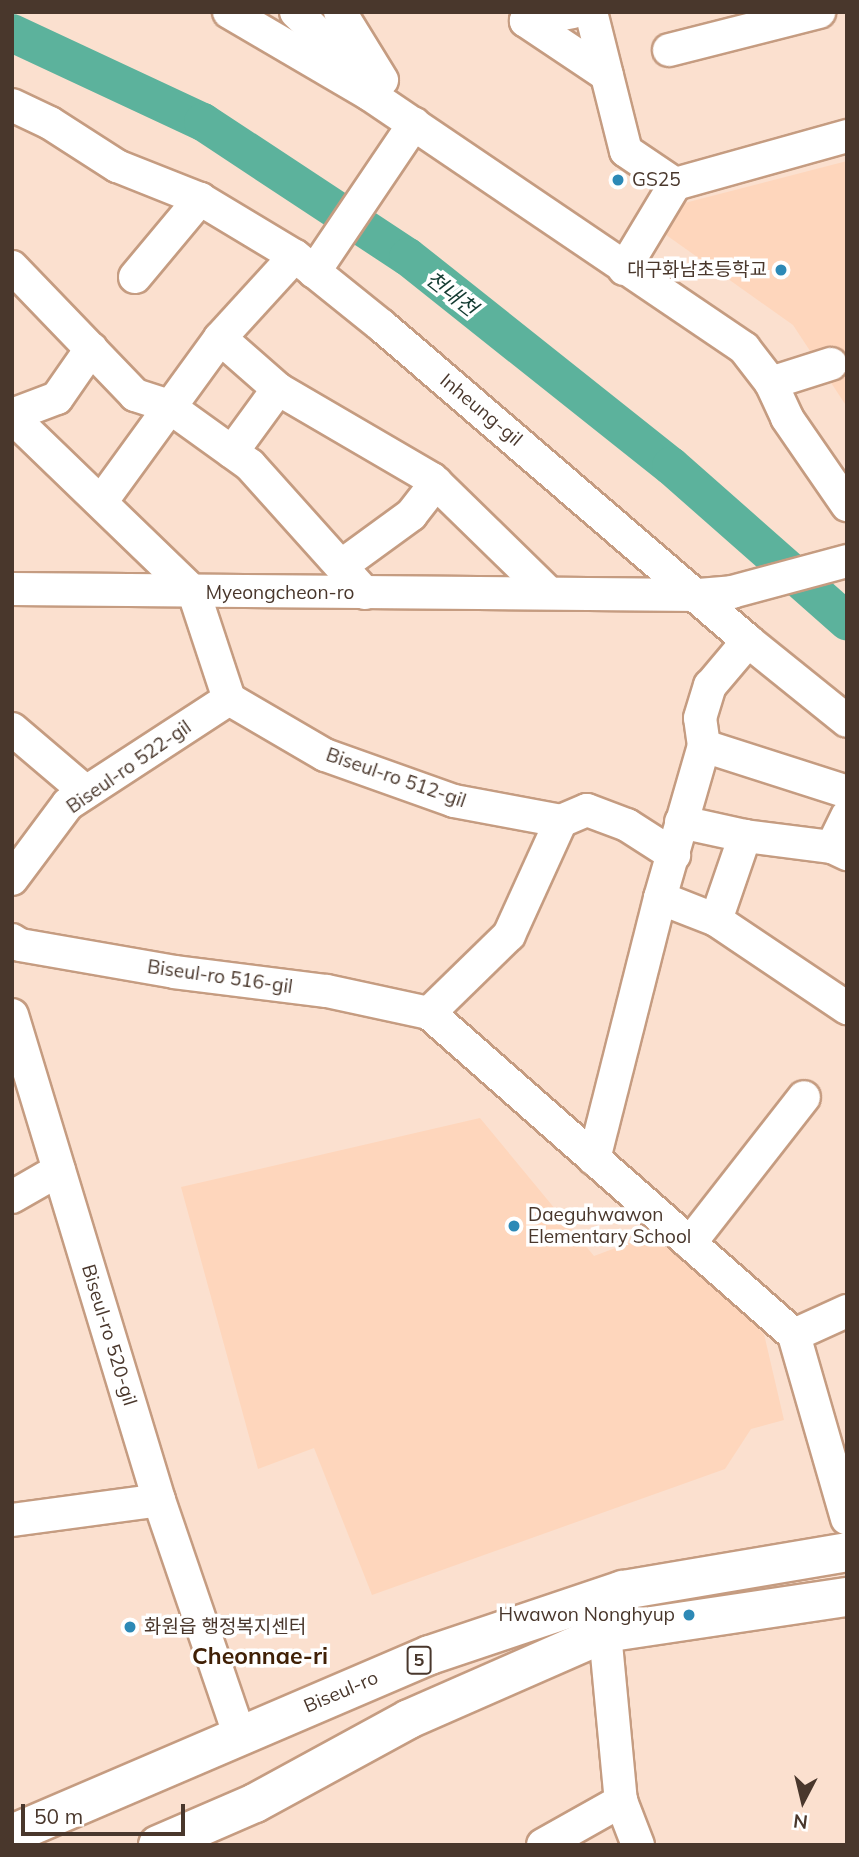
<!DOCTYPE html>
<html>
<head>
<meta charset="utf-8">
<style>
	body { margin:0 }
	#map { position:relative; width:859px; height:1857px; overflow:hidden; background:#fbe0cf; font-family:Mulish,"Noto Sans KR",sans-serif }
	div>[style] { position:absolute }
	.built>* { inset:0; background:#fed6bc }
	.river>* { height:38px; margin:-19px; padding:0 19px; transform-origin:19px; border-radius:19px; background:#5cb29c }
	.roads { filter:drop-shadow(2px 0 #c59c81) drop-shadow(-2px 0 #c59c81) drop-shadow(0 2px #c59c81) drop-shadow(0 -2px #c59c81) }
	.minor>* { height:32px; margin:-16px; padding:0 16px; transform-origin:16px; border-radius:16px; background:#fff }
	.major>* { height:38px; margin:-19px; padding:0 19px; transform-origin:19px; border-radius:19px; background:#fff }
	.dots>* { width:19px; height:19px; translate:-50% -50%; box-sizing:border-box; border:4px solid #fff; border-radius:50% }
	span { translate:-50% -50%; white-space:nowrap; text-align:center; line-height:1.15; -webkit-text-stroke:7px #fff; paint-order:stroke }
	.shield-label span { padding:2px 5px; background:#fff; border:2px solid; border-radius:5px; -webkit-text-stroke-width:0 }
	.shield-label { font-size:18px; color:#49372c; font-weight:700 }
	.poi-label { font-size:19px; color:#49372c }
	.left { translate:0 -50%; text-align:left }
	.right { translate:-100% -50%; text-align:right }
	.street-label { font-size:19px; color:#49372c }
	.water-label { font-size:21px; color:#123a30; font-style:italic }
	.quarter-label { font-size:23px; color:#402006; font-weight:700 }
	.frame { position:absolute; inset:0; border:14px solid #49372c; pointer-events:none }
	.north { position:absolute; left:768px; top:1766px; width:70px; height:70px; -webkit-text-stroke:5px #fff; paint-order:stroke; rotate:187deg; font-size:19px; font-weight:700; line-height:28px; text-align:center; color:#49372c }
	.north::after { content:''; display:block; margin:auto; width:24px; height:32px; background:#49372c; clip-path:polygon(50% 0,100% 100%,50% 72%,0 100%) }
	.scale { position:absolute; left:21px; top:1804px; width:164px; height:32px; box-sizing:border-box; border:4px solid #49372c; border-top:0; padding-left:9px; font-size:21px; line-height:24px; white-space:nowrap; color:#49372c; -webkit-text-stroke:5px #fff; paint-order:stroke }
</style>
</head>
<body>
<div id="map">
	<div class="built">
		<i style="clip-path:polygon(847px 161px,847px 407px,793px 325px,638px 215px)"></i>
		<i style="clip-path:polygon(480px 1118px,594px 1256px,661px 1231px,764px 1334px,784px 1420px,751px 1429px,725px 1469px,372px 1595px,314px 1448px,258px 1469px,181px 1187px)"></i>
	</div>
	<div class="river">
		<i style="left:12px;top:33px;width:211px;rotate:25deg"></i>
		<i style="left:203px;top:122px;width:245px;rotate:33.4deg"></i>
		<i style="left:408px;top:257px;width:336px;rotate:38.5deg"></i>
		<i style="left:671px;top:466px;width:235px;rotate:41.4deg"></i>
	</div>
	<div class="roads">
		<div class="minor">
			<i style="left:229px;top:12px;width:162px;rotate:30.4deg"></i>
			<i style="left:369px;top:94px;width:453px;rotate:34.1deg"></i>
			<i style="left:744px;top:348px;width:44px;rotate:52.4deg"></i>
			<i style="left:771px;top:383px;width:38px;rotate:65deg"></i>
			<i style="left:787px;top:418px;width:106px;rotate:55.4deg"></i>
			<i style="left:296px;top:12px;width:96px;rotate:44.2deg"></i>
			<i style="left:340px;top:12px;width:80px;rotate:58.3deg"></i>
			<i style="left:573px;top:12px;width:48px;rotate:169.2deg"></i>
			<i style="left:526px;top:21px;width:97px;rotate:33.7deg"></i>
			<i style="left:591px;top:12px;width:143px;rotate:75.9deg"></i>
			<i style="left:626px;top:151px;width:59px;rotate:34deg"></i>
			<i style="left:669px;top:50px;width:155px;rotate:-14.2deg"></i>
			<i style="left:12px;top:105px;width:42px;rotate:25.3deg"></i>
			<i style="left:50px;top:123px;width:80px;rotate:32.7deg"></i>
			<i style="left:117px;top:166px;width:89px;rotate:21.7deg"></i>
			<i style="left:200px;top:199px;width:111px;rotate:31deg"></i>
			<i style="left:295px;top:256px;width:112px;rotate:38.8deg"></i>
			<i style="left:382px;top:326px;width:483px;rotate:40.7deg"></i>
			<i style="left:748px;top:641px;width:127px;rotate:38.9deg"></i>
			<i style="left:12px;top:267px;width:178px;rotate:46.1deg"></i>
			<i style="left:135px;top:395px;width:35px;rotate:18deg"></i>
			<i style="left:168px;top:406px;width:101px;rotate:35.7deg"></i>
			<i style="left:250px;top:465px;width:172px;rotate:48.1deg"></i>
			<i style="left:624px;top:269px;width:99px;rotate:-59deg"></i>
			<i style="left:675px;top:184px;width:179px;rotate:-15.6deg"></i>
			<i style="left:314px;top:272px;width:179px;rotate:-56deg"></i>
			<i style="left:135px;top:277px;width:102px;rotate:-50.2deg"></i>
			<i style="left:220px;top:338px;width:77px;rotate:41.3deg"></i>
			<i style="left:278px;top:389px;width:178px;rotate:30.3deg"></i>
			<i style="left:432px;top:479px;width:163px;rotate:44.3deg"></i>
			<i style="left:771px;top:383px;width:63px;rotate:-17.6deg"></i>
			<i style="left:12px;top:415px;width:48px;rotate:-20.7deg"></i>
			<i style="left:57px;top:398px;width:60px;rotate:-55.2deg"></i>
			<i style="left:12px;top:417px;width:253px;rotate:44deg"></i>
			<i style="left:194px;top:593px;width:112px;rotate:71.7deg"></i>
			<i style="left:229px;top:699px;width:111px;rotate:30.3deg"></i>
			<i style="left:325px;top:755px;width:137px;rotate:19.6deg"></i>
			<i style="left:454px;top:801px;width:109px;rotate:10.6deg"></i>
			<i style="left:561px;top:821px;width:28px;rotate:-23deg"></i>
			<i style="left:587px;top:810px;width:43px;rotate:20.6deg"></i>
			<i style="left:627px;top:825px;width:56px;rotate:32.6deg"></i>
			<i style="left:232px;top:452px;width:78px;rotate:-53.9deg"></i>
			<i style="left:101px;top:502px;width:203px;rotate:-54deg"></i>
			<i style="left:220px;top:338px;width:111px;rotate:-47.6deg"></i>
			<i style="left:341px;top:566px;width:87px;rotate:-36.1deg"></i>
			<i style="left:411px;top:515px;width:41px;rotate:-52deg"></i>
			<i style="left:12px;top:589px;width:687px;rotate:0.5deg"></i>
			<i style="left:699px;top:595px;width:33px;rotate:-5deg"></i>
			<i style="left:732px;top:592px;width:119px;rotate:-15.1deg"></i>
			<i style="left:12px;top:729px;width:97px;rotate:40.4deg"></i>
			<i style="left:704px;top:746px;width:150px;rotate:17.8deg"></i>
			<i style="left:681px;top:822px;width:66px;rotate:12.3deg"></i>
			<i style="left:832px;top:847px;width:34px;rotate:-64deg"></i>
			<i style="left:12px;top:879px;width:94px;rotate:-53.3deg"></i>
			<i style="left:68px;top:804px;width:192px;rotate:-33.1deg"></i>
			<i style="left:660px;top:898px;width:60px;rotate:21.4deg"></i>
			<i style="left:716px;top:920px;width:158px;rotate:33.9deg"></i>
			<i style="left:716px;top:920px;width:89px;rotate:-71deg"></i>
			<i style="left:745px;top:836px;width:88px;rotate:7.2deg"></i>
			<i style="left:832px;top:847px;width:17px;rotate:25deg"></i>
			<i style="left:12px;top:940px;width:9px;rotate:32deg"></i>
			<i style="left:20px;top:945px;width:156px;rotate:9.9deg"></i>
			<i style="left:174px;top:972px;width:154px;rotate:7.1deg"></i>
			<i style="left:327px;top:991px;width:104px;rotate:12.2deg"></i>
			<i style="left:429px;top:1013px;width:487px;rotate:41.4deg"></i>
			<i style="left:794px;top:1335px;width:191px;rotate:73.9deg"></i>
			<i style="left:429px;top:1013px;width:112px;rotate:-44.3deg"></i>
			<i style="left:509px;top:935px;width:125px;rotate:-65.5deg"></i>
			<i style="left:12px;top:1015px;width:507px;rotate:73.14deg"></i>
			<i style="left:159px;top:1500px;width:247px;rotate:71.1deg"></i>
			<i style="left:594px;top:1159px;width:269px;rotate:-75.8deg"></i>
			<i style="left:660px;top:898px;width:158px;rotate:-73.9deg"></i>
			<i style="left:704px;top:746px;width:28px;rotate:-98deg"></i>
			<i style="left:700px;top:718px;width:34px;rotate:-73deg"></i>
			<i style="left:710px;top:686px;width:59px;rotate:-49.8deg"></i>
			<i style="left:12px;top:1197px;width:54px;rotate:-29.9deg"></i>
			<i style="left:690px;top:1243px;width:185px;rotate:-52deg"></i>
			<i style="left:794px;top:1335px;width:58px;rotate:-24.4deg"></i>
			<i style="left:12px;top:1520px;width:148px;rotate:-7.7deg"></i>
			<i style="left:605px;top:1633px;width:169px;rotate:84.6deg"></i>
			<i style="left:621px;top:1801px;width:47px;rotate:68.9deg"></i>
			<i style="left:543px;top:1845px;width:90px;rotate:-29.4deg"></i>
		</div>
		<div class="major">
			<i style="left:12px;top:1834px;width:455px;rotate:-23.2deg"></i>
			<i style="left:430px;top:1655px;width:204px;rotate:-18.6deg"></i>
			<i style="left:623px;top:1590px;width:227px;rotate:-9.6deg"></i>
			<i style="left:158px;top:1845px;width:106px;rotate:-23.4deg"></i>
			<i style="left:255px;top:1803px;width:175px;rotate:-28.6deg"></i>
			<i style="left:409px;top:1719px;width:214px;rotate:-23.7deg"></i>
			<i style="left:605px;top:1633px;width:245px;rotate:-8.5deg"></i>
		</div>
	</div>
	<div class="dots">
		<i style="left:618px;top:180px;background:#2d89b6"></i>
		<i style="left:781px;top:270px;background:#2d89b6"></i>
		<i style="left:514px;top:1226px;background:#2d89b6"></i>
		<i style="left:689px;top:1615px;background:#2d89b6"></i>
		<i style="left:130px;top:1627px;background:#2d89b6"></i>
	</div>
	<div class="shield-label">
		<span style="left:419px;top:1660px">5</span>
	</div>
	<div class="poi-label">
		<span class="left" style="left:632px;top:180px">GS25</span>
		<span class="right" style="left:767px;top:270px">대구화남초등학교</span>
		<span class="left" style="left:528px;top:1226px">Daeguhwawon<br>Elementary School</span>
		<span class="right" style="left:675px;top:1615px">Hwawon Nonghyup</span>
		<span class="left" style="left:144px;top:1627px">화원읍 행정복지센터</span>
	</div>
	<div class="street-label">
		<span style="left:481px;top:410px;rotate:40deg">Inheung-gil</span>
		<span style="left:280px;top:593px">Myeongcheon-ro</span>
		<span style="left:129px;top:767px;rotate:-35deg">Biseul-ro 522-gil</span>
		<span style="left:396px;top:778px;rotate:19deg">Biseul-ro 512-gil</span>
		<span style="left:220px;top:977px;rotate:8deg">Biseul-ro 516-gil</span>
		<span style="left:109px;top:1335px;rotate:73deg">Biseul-ro 520-gil</span>
		<span style="left:341px;top:1692px;rotate:-23deg">Biseul-ro</span>
	</div>
	<div class="water-label">
		<span style="left:452px;top:293px;rotate:38deg">천내천</span>
	</div>
	<div class="quarter-label">
		<span style="left:260px;top:1656px">Cheonnae-ri</span>
	</div>
	<div class="frame"></div>
	<div class="north">N</div>
	<div class="scale">50 m</div>
</div>
</body>
</html>
